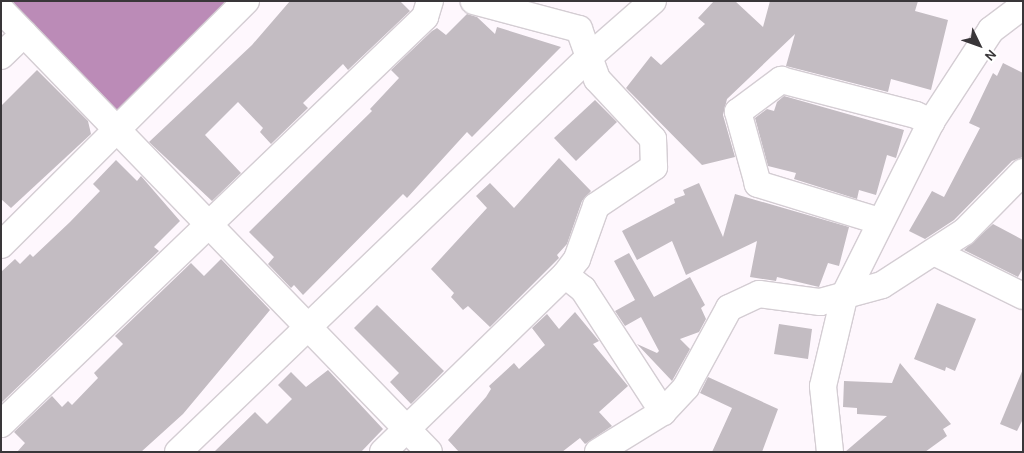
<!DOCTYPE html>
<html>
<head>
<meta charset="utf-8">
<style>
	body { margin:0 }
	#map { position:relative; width:1024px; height:453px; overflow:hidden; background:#fef7fd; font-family:Karla,sans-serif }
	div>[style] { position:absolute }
	.water>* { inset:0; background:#bb8bb7 }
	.building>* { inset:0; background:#c3bcc2 }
	.roads { filter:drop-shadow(1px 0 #d4cdd3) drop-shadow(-1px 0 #d4cdd3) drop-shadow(0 1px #d4cdd3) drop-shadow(0 -1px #d4cdd3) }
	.minor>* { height:26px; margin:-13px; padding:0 13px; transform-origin:13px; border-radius:13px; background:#fff }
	span { translate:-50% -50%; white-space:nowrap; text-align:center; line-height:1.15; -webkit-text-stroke:5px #fff; paint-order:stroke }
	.frame { position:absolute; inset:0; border:2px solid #393639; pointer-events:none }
	.north { position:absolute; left:954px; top:20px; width:50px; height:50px; -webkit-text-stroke:4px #fff; paint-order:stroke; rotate:132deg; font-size:14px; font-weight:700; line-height:20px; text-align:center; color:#393639 }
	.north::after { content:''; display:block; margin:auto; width:18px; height:22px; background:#393639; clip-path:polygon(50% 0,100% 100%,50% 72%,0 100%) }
</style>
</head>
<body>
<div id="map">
	<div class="water">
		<i style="clip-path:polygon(12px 1px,236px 1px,116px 120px)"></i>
	</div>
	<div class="building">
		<i style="clip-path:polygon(290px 1px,400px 1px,410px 11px,348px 70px,343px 64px,303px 103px,308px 108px,271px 144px,260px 132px,263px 128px,238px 102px,205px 135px,241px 173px,212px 201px,149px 142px,252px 45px)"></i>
		<i style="clip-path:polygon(714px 1px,735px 1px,763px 27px,770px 1px,918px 1px,915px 11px,948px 20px,931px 90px,891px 79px,888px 92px,786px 66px,795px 34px,727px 99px,723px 115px,735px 157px,702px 165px,626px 88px,651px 56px,661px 65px,705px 24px,698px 18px)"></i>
		<i style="clip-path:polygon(467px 14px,477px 17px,495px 34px,497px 27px,561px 47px,472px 137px,467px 132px,407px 198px,403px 194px,303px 295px,294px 285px,291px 288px,268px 264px,274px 257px,249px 232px,372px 111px,370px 109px,399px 78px,391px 70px,432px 31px,437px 28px,446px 35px)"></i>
		<i style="clip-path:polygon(1003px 63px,1023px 73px,1023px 157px,1012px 161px,954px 220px,925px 239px,909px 231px,932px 191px,944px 197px,980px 128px,969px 123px,993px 73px,997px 76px)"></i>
		<i style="clip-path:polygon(37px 70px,88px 121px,91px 134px,11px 208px,1px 199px,1px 106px)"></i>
		<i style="clip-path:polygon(784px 96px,904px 130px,896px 158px,887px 155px,876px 195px,859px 190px,857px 199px,794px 179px,796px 173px,768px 166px,755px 118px,767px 109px,774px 111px,777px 102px)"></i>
		<i style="clip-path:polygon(595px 100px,617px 122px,576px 161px,554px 138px)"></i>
		<i style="clip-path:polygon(559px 158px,591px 191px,582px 201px,567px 244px,557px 255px,559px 258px,490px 327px,468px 306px,463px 310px,451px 297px,454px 293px,431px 269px,487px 208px,476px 196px,490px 183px,514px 208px)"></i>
		<i style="clip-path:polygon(116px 160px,137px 181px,141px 176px,180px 221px,154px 247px,159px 251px,1px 403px,1px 272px,15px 259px,20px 264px,30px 254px,33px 257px,70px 222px,100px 191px,93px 184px)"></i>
		<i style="clip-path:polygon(699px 183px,723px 237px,735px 194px,849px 227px,839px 266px,828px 263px,819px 287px,777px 277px,776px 281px,750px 277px,757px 241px,686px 275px,672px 241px,637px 260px,622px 231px,675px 203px,674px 199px,685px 195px,683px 190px)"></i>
		<i style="clip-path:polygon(993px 224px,1023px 240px,1023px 268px,1018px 277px,964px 250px)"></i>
		<i style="clip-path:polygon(629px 253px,654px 297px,690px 277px,705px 305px,701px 308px,706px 319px,699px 332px,680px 339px,690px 349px,672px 381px,637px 344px,657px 353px,659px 351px,641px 317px,625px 326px,615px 311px,635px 300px,614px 261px)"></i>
		<i style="clip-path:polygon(221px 259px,270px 310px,183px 414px,141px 452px,17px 452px,25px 443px,14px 432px,52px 396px,62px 407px,68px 401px,72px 405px,98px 378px,94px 373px,123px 344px,115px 336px,191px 263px,204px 276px)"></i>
		<i style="clip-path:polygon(937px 303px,976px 319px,955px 371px,946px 367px,945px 371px,914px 359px)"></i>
		<i style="clip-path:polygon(377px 305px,444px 371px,411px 404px,390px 382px,399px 373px,354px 328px)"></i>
		<i style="clip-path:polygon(575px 312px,599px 341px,593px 344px,628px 386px,599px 412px,612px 426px,585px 444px,580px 438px,562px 452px,459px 452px,448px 440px,486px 397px,491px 389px,489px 386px,514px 363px,519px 369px,545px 345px,532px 328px,547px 314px,559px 329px)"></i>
		<i style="clip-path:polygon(779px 324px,812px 329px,808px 359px,774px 354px)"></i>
		<i style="clip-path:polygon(900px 363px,951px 424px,943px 429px,947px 436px,925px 452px,845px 452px,887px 416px,857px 414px,857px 408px,843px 407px,844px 381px,892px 383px)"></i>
		<i style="clip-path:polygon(1023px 369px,1023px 419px,1017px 431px,1000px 424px)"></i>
		<i style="clip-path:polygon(328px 370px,383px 429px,361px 452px,214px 452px,255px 412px,267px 424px,292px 399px,278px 385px,291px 372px,306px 387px)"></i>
		<i style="clip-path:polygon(708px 377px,778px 409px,762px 452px,712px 452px,732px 408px,700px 393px)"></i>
	</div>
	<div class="roads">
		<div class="minor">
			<i style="left:1px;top:10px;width:615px;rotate:45.92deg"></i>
			<i style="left:1px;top:56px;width:32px;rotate:-44deg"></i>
			<i style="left:879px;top:221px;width:127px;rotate:-163deg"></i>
			<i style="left:758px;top:184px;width:75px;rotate:-105.5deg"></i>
			<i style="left:738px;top:112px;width:54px;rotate:-36.7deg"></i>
			<i style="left:781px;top:80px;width:139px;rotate:14.5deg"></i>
			<i style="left:916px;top:115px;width:17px;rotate:25deg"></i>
			<i style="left:1px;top:245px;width:346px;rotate:-44.9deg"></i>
			<i style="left:934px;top:252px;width:99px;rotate:26.3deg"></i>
			<i style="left:565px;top:275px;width:23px;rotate:38deg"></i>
			<i style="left:583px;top:289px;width:147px;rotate:57deg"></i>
			<i style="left:1px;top:424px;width:588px;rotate:-43.83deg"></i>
			<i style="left:425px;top:17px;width:17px;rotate:-73deg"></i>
			<i style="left:178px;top:452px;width:570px;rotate:-43.86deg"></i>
			<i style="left:589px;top:57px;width:85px;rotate:-41.2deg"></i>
			<i style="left:383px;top:452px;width:254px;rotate:-44.2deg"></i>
			<i style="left:565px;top:275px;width:20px;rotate:-53deg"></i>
			<i style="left:577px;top:259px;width:56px;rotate:-70.3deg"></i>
			<i style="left:596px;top:206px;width:70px;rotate:-33.9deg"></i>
			<i style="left:654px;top:167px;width:28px;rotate:-92deg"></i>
			<i style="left:653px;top:139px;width:82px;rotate:-133deg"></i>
			<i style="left:597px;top:79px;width:53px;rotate:-109.8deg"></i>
			<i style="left:579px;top:29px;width:109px;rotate:-165.1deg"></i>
			<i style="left:598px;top:452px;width:76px;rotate:-31.6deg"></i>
			<i style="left:663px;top:412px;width:34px;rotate:-47deg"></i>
			<i style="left:686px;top:387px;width:90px;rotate:-61.4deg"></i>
			<i style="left:729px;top:308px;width:33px;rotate:-25deg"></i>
			<i style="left:759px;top:294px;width:62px;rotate:7.5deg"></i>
			<i style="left:820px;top:302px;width:64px;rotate:-15.3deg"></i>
			<i style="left:882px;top:285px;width:98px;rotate:-32.9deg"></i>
			<i style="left:964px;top:232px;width:84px;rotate:-45.5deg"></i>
			<i style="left:830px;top:452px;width:66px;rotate:-96.1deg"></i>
			<i style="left:823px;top:386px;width:95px;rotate:-76.6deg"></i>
			<i style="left:845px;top:294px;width:192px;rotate:-63.4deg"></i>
			<i style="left:931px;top:122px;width:110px;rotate:-56.9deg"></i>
			<i style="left:991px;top:30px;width:40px;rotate:-37deg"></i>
		</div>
	</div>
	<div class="frame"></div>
	<div class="north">N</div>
</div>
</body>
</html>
